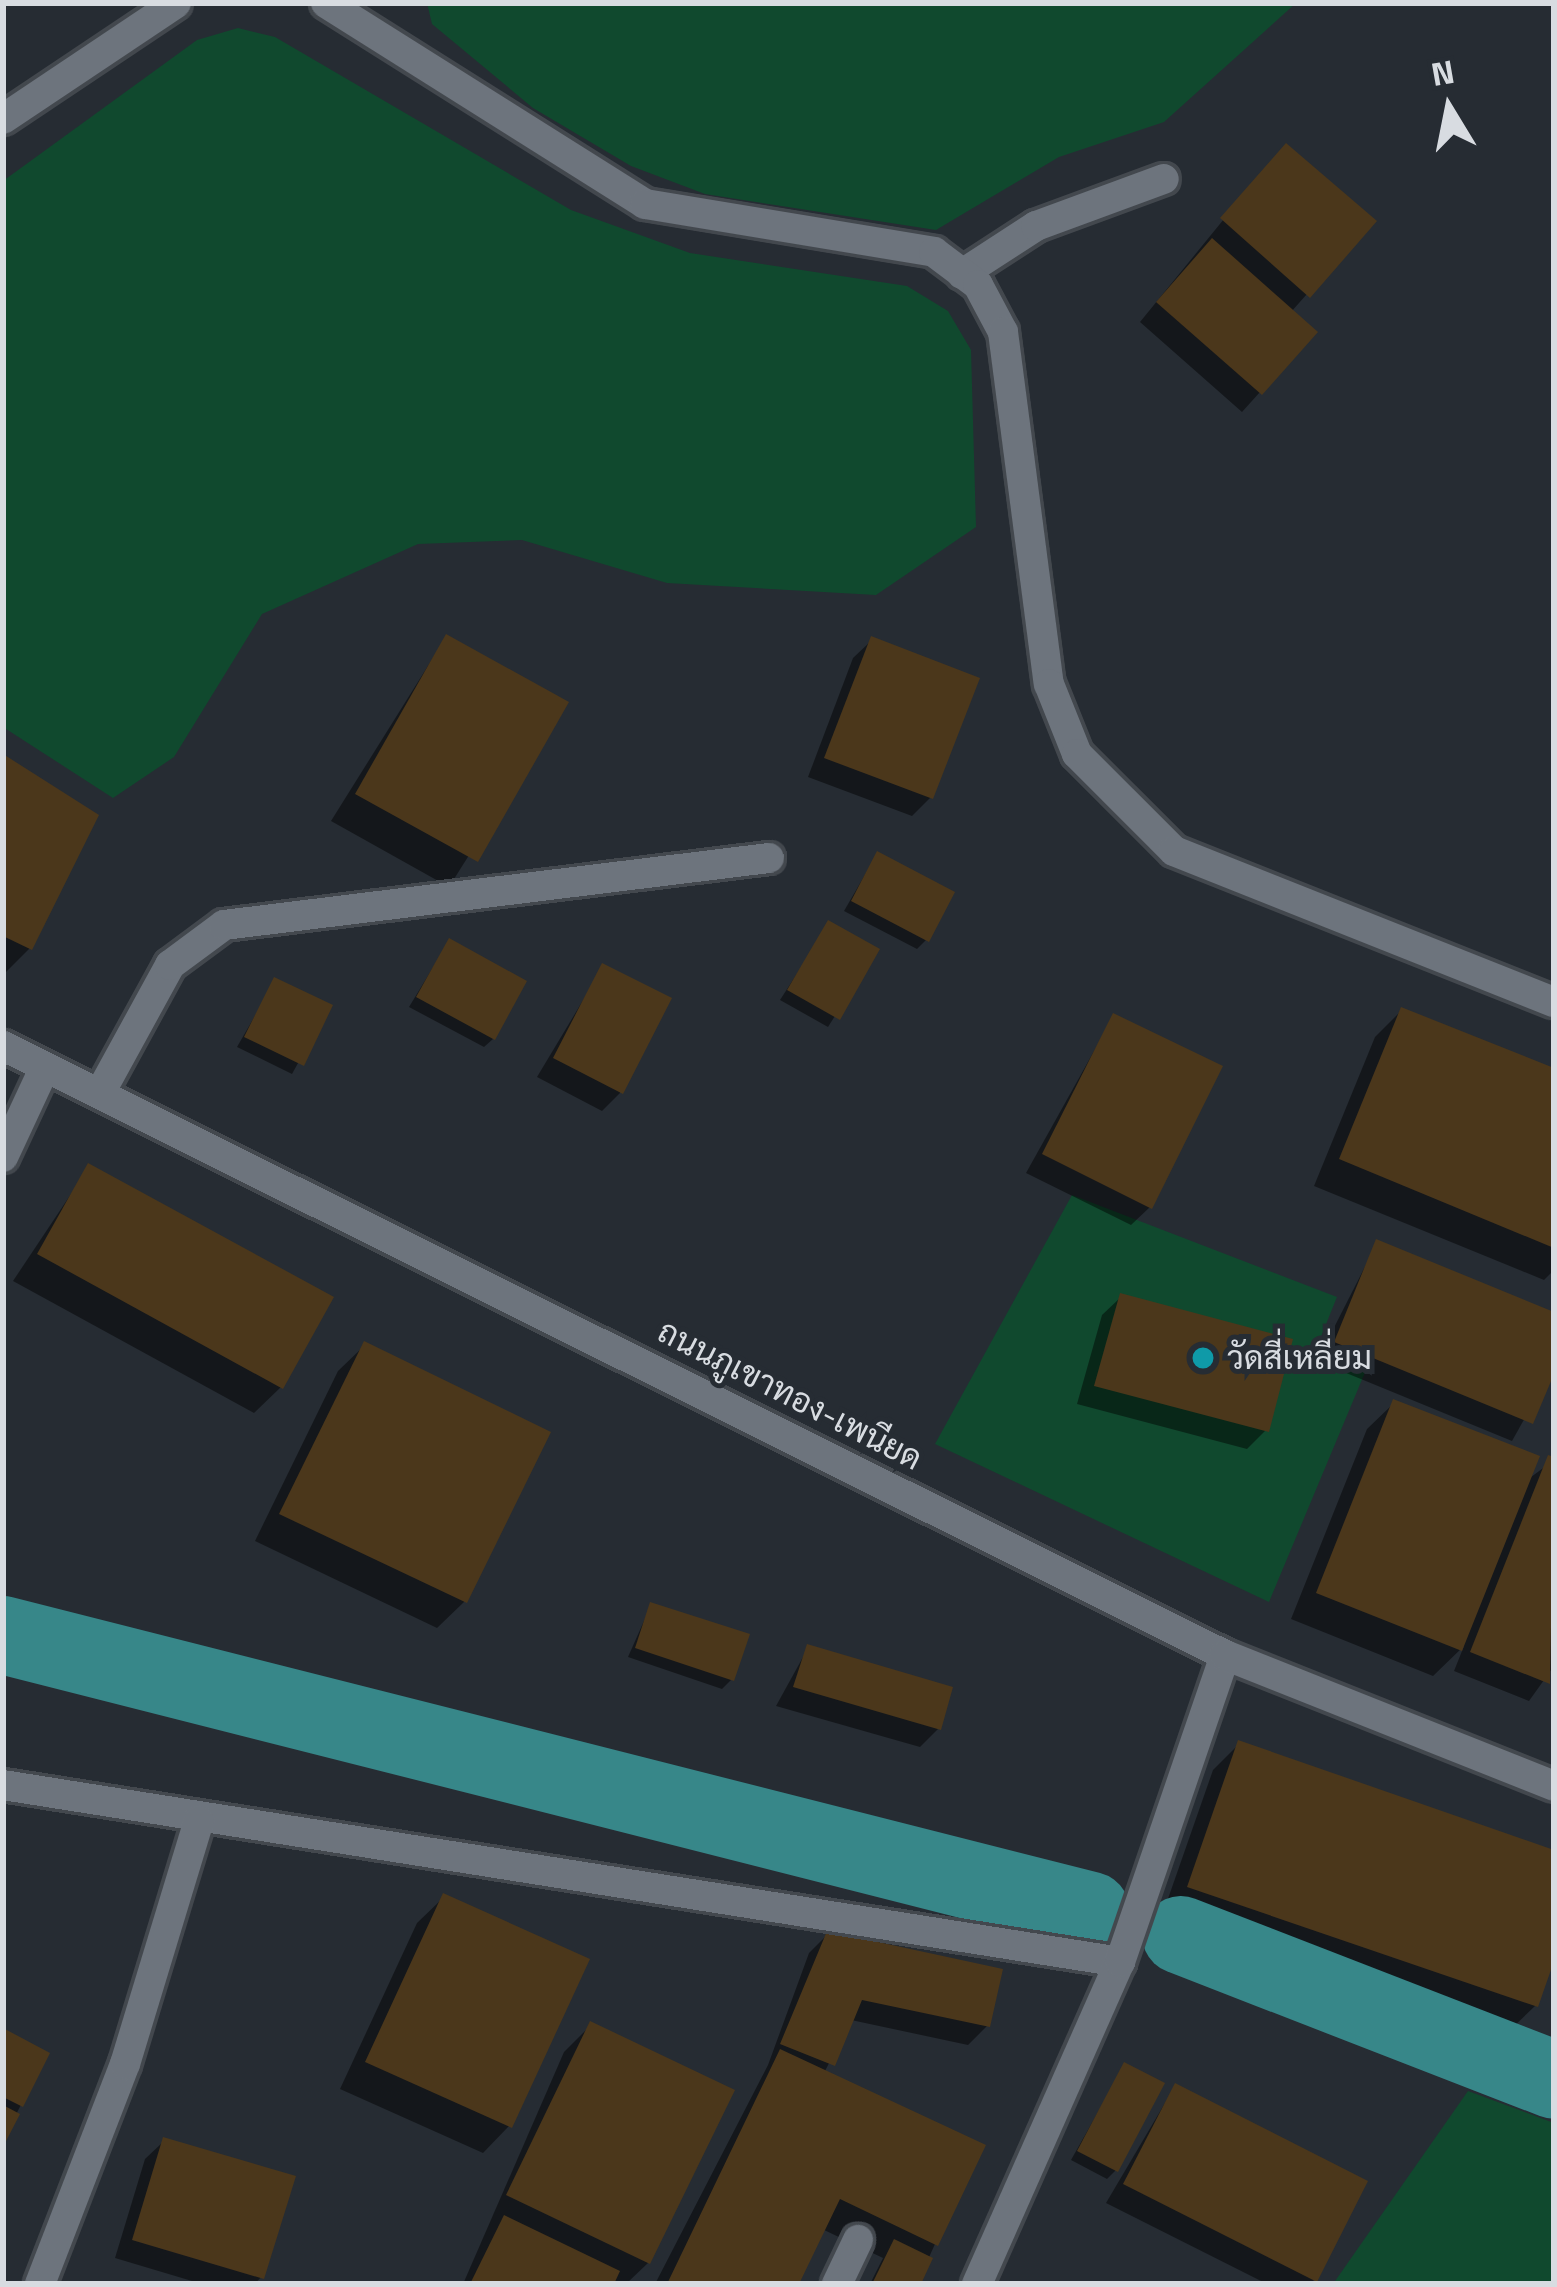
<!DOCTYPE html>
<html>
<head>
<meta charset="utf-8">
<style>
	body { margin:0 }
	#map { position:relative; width:1557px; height:2287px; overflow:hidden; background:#262c33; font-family:"Titillium Web",Sarabun,sans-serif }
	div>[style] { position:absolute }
	.green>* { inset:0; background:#10492e }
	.shadow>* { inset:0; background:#0007 }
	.canal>* { height:78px; margin:-39px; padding:0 39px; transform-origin:39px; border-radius:39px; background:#378789 }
	.building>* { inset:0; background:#4b371b }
	.roads { filter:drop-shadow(3px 0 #43484e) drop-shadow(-3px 0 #43484e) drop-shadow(0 3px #43484e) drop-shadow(0 -3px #43484e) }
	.service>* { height:30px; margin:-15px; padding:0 15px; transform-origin:15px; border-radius:15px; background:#6d747d }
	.minor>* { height:30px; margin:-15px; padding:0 15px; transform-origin:15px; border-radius:15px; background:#6d747d }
	.tertiary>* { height:30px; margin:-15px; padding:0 15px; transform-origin:15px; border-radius:15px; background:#6d747d }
	.dots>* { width:33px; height:33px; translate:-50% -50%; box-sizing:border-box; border:6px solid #262c33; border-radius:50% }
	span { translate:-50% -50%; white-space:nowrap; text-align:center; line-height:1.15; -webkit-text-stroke:10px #262c33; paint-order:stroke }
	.poi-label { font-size:33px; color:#d8dce1 }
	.left { translate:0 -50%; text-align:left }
	.street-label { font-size:33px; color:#d8dce1 }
	.frame { position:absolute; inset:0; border:6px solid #d8dce1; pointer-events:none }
	.north { position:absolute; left:1389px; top:48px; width:120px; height:120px; -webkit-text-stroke:9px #262c33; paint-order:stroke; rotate:350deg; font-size:33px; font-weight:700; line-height:48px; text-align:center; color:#d8dce1 }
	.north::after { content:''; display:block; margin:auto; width:42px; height:54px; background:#d8dce1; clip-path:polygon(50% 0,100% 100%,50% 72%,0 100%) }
</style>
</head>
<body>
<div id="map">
	<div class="green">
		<i style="clip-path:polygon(427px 3px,1296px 3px,1164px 122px,1059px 157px,936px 230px,705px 194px,631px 166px,533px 108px,432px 24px)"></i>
		<i style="clip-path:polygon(238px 28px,275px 37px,571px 210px,690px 253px,907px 286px,948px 311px,971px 350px,976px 527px,876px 595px,667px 583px,522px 540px,418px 544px,262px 614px,174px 757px,113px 798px,3px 727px,3px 181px,197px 40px)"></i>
		<i style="clip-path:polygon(1072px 1195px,1337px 1297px,1316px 1349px,1366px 1370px,1269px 1602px,935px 1444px)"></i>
		<i style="clip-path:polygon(1468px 2091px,1554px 2123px,1554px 2284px,1333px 2284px)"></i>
	</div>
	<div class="shadow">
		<i style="clip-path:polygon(1268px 165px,1372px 221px,1291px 312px,1314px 332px,1242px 412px,1140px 322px)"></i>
		<i style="clip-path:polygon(446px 637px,564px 704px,449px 887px,331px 821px)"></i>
		<i style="clip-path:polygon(872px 640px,931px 797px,912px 816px,808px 777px,853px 658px)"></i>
		<i style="clip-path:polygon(3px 757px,30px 948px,3px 975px)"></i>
		<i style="clip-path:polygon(877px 854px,926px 940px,917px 949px,844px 911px)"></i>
		<i style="clip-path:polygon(829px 924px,876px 951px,828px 1027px,780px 1000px)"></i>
		<i style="clip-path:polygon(449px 941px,493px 1039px,484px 1047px,409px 1007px)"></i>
		<i style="clip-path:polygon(603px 967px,620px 1093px,602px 1111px,537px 1077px)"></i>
		<i style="clip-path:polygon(275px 981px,329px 1007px,292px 1074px,237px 1047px)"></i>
		<i style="clip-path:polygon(1402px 1010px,1554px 1072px,1554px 1270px,1544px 1280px,1314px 1186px,1375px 1037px)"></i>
		<i style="clip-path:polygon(1113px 1017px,1150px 1207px,1131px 1225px,1026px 1173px)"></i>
		<i style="clip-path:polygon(89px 1167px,281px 1387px,254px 1413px,13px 1281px)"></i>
		<i style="clip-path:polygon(1377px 1243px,1554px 1316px,1554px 1366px,1512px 1441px,1317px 1361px)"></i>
		<i style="clip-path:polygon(1121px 1297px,1266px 1430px,1247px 1449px,1077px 1404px,1102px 1315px)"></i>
		<i style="clip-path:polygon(365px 1345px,547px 1433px,464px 1602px,437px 1628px,255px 1541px,338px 1371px)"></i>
		<i style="clip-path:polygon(1394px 1403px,1527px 1480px,1554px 1460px,1554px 1666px,1529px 1701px,1454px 1671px,1464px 1646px,1433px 1676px,1291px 1619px,1367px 1429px)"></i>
		<i style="clip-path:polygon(651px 1605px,731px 1680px,722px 1689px,628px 1657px)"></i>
		<i style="clip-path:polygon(808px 1648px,938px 1729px,920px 1747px,776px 1706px)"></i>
		<i style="clip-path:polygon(1239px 1744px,1554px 1853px,1554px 1952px,1535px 2006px,1508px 2032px,1163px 1913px,1213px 1770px)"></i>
		<i style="clip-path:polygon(444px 1897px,509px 2126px,483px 2153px,340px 2089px,417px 1923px)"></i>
		<i style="clip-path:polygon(828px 1934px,987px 2026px,968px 2045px,851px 2020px,824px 2073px,935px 2244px,917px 2284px,870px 2284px,883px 2258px,822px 2229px,795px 2284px,655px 2284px,768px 2065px,809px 1953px)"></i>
		<i style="clip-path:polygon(591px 2025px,648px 2263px,626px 2284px,463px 2284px,564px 2052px)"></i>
		<i style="clip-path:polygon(3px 2032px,46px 2054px,3px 2141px)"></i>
		<i style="clip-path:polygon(1124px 2066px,1116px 2170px,1107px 2179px,1071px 2160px)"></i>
		<i style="clip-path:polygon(1175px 2086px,1314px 2280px,1310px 2284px,1267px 2284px,1106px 2203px)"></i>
		<i style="clip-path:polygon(164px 2141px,261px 2277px,255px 2284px,202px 2284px,115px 2258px,145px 2159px)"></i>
	</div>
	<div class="canal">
		<i style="left:3px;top:1635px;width:1122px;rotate:14.23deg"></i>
		<i style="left:1181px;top:1935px;width:400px;rotate:21.2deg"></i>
	</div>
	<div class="building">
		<i style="clip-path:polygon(1286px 143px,1377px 221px,1310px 298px,1220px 218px)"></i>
		<i style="clip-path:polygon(1212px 238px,1318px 332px,1262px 395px,1156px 302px)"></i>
		<i style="clip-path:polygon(446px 634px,569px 702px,478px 862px,355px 794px)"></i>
		<i style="clip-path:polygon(871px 636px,980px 678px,933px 799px,824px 758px)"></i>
		<i style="clip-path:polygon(3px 754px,99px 815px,32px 950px,3px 936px)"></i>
		<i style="clip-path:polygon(877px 851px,955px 892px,929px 942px,851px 901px)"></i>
		<i style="clip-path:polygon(828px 920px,880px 949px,840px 1020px,787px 990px)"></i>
		<i style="clip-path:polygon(449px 938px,527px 981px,495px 1040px,416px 997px)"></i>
		<i style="clip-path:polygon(602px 963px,672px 998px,623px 1094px,553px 1058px)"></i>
		<i style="clip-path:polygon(274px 977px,333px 1005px,304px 1066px,244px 1037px)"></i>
		<i style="clip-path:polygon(1401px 1007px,1554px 1068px,1554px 1248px,1339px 1159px)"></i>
		<i style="clip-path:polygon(1113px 1013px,1223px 1066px,1152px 1209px,1042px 1154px)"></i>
		<i style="clip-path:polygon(88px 1163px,334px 1297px,283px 1389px,37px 1254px)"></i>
		<i style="clip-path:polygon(1376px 1239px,1554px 1312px,1554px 1374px,1533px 1424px,1334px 1342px)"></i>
		<i style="clip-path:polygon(1120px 1293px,1293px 1339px,1269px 1432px,1094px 1386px)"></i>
		<i style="clip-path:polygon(364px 1341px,551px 1432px,467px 1603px,279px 1514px)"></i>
		<i style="clip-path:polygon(1393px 1399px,1540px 1456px,1462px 1651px,1316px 1593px)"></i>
		<i style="clip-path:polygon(1548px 1455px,1554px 1457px,1550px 1684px,1470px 1652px)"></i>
		<i style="clip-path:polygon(650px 1602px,750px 1634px,734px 1681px,635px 1648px)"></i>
		<i style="clip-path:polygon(807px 1644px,953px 1687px,941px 1730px,793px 1687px)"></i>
		<i style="clip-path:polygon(1238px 1740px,1554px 1850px,1554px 1961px,1538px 2007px,1187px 1887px)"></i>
		<i style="clip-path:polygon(443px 1893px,590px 1959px,512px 2128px,365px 2062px)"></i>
		<i style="clip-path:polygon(827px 1931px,1003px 1969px,990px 2027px,862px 2000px,835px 2066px,780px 2044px)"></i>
		<i style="clip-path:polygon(590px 2021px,735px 2090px,650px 2264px,506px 2195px)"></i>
		<i style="clip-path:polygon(3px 2028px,50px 2053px,23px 2107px,3px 2097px)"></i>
		<i style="clip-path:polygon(780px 2049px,986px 2145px,938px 2246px,840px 2199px,799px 2284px,667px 2284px)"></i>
		<i style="clip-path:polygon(1124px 2062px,1165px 2083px,1118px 2172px,1077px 2151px)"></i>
		<i style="clip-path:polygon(1175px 2083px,1368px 2181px,1317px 2282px,1123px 2184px)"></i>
		<i style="clip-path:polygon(3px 2105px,20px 2114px,3px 2147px)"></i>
		<i style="clip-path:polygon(163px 2137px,296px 2176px,264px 2279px,132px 2240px)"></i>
		<i style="clip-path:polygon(504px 2215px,620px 2271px,614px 2284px,470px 2284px)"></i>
		<i style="clip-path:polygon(894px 2239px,933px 2258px,921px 2284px,872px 2284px)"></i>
	</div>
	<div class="roads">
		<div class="service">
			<i style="left:962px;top:274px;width:88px;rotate:-33deg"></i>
			<i style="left:1036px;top:226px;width:136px;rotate:-20.2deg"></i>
			<i style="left:100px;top:1093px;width:146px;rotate:-61.3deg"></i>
			<i style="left:170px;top:965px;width:67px;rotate:-36.5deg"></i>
			<i style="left:224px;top:925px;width:549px;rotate:-7.01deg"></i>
			<i style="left:837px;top:2284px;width:49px;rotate:-64.5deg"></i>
		</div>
		<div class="minor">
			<i style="left:326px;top:3px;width:377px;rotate:32.2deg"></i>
			<i style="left:645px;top:204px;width:293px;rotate:9.4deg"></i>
			<i style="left:934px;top:252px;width:55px;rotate:36.9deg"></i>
			<i style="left:978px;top:285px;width:53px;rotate:62deg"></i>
			<i style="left:1003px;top:332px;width:355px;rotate:82.6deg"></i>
			<i style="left:1049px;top:684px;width:75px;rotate:68.2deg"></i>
			<i style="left:1077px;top:754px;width:137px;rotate:45deg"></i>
			<i style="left:1174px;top:851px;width:409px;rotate:21.7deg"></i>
			<i style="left:3px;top:119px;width:208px;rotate:-33.8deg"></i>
			<i style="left:3px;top:1157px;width:99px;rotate:-65deg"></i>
			<i style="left:3px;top:1785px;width:1131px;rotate:9deg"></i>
			<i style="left:40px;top:2284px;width:236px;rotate:-68.9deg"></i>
			<i style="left:125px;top:2064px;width:254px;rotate:-73.1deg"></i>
			<i style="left:977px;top:2284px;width:352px;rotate:-66.1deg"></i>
			<i style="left:1120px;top:1962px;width:324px;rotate:-71.1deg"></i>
		</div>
		<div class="tertiary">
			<i style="left:3px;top:1046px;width:1365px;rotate:26.49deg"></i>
			<i style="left:1225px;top:1655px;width:354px;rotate:21.7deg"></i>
		</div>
	</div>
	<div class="dots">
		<i style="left:1203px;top:1358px;background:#0f9aa8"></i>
	</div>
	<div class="poi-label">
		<span class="left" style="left:1227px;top:1358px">วัดสี่เหลี่ยม</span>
	</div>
	<div class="street-label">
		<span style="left:790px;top:1395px;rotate:27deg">ถนนภูเขาทอง-เพนียด</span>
	</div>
	<div class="frame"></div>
	<div class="north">N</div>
</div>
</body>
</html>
